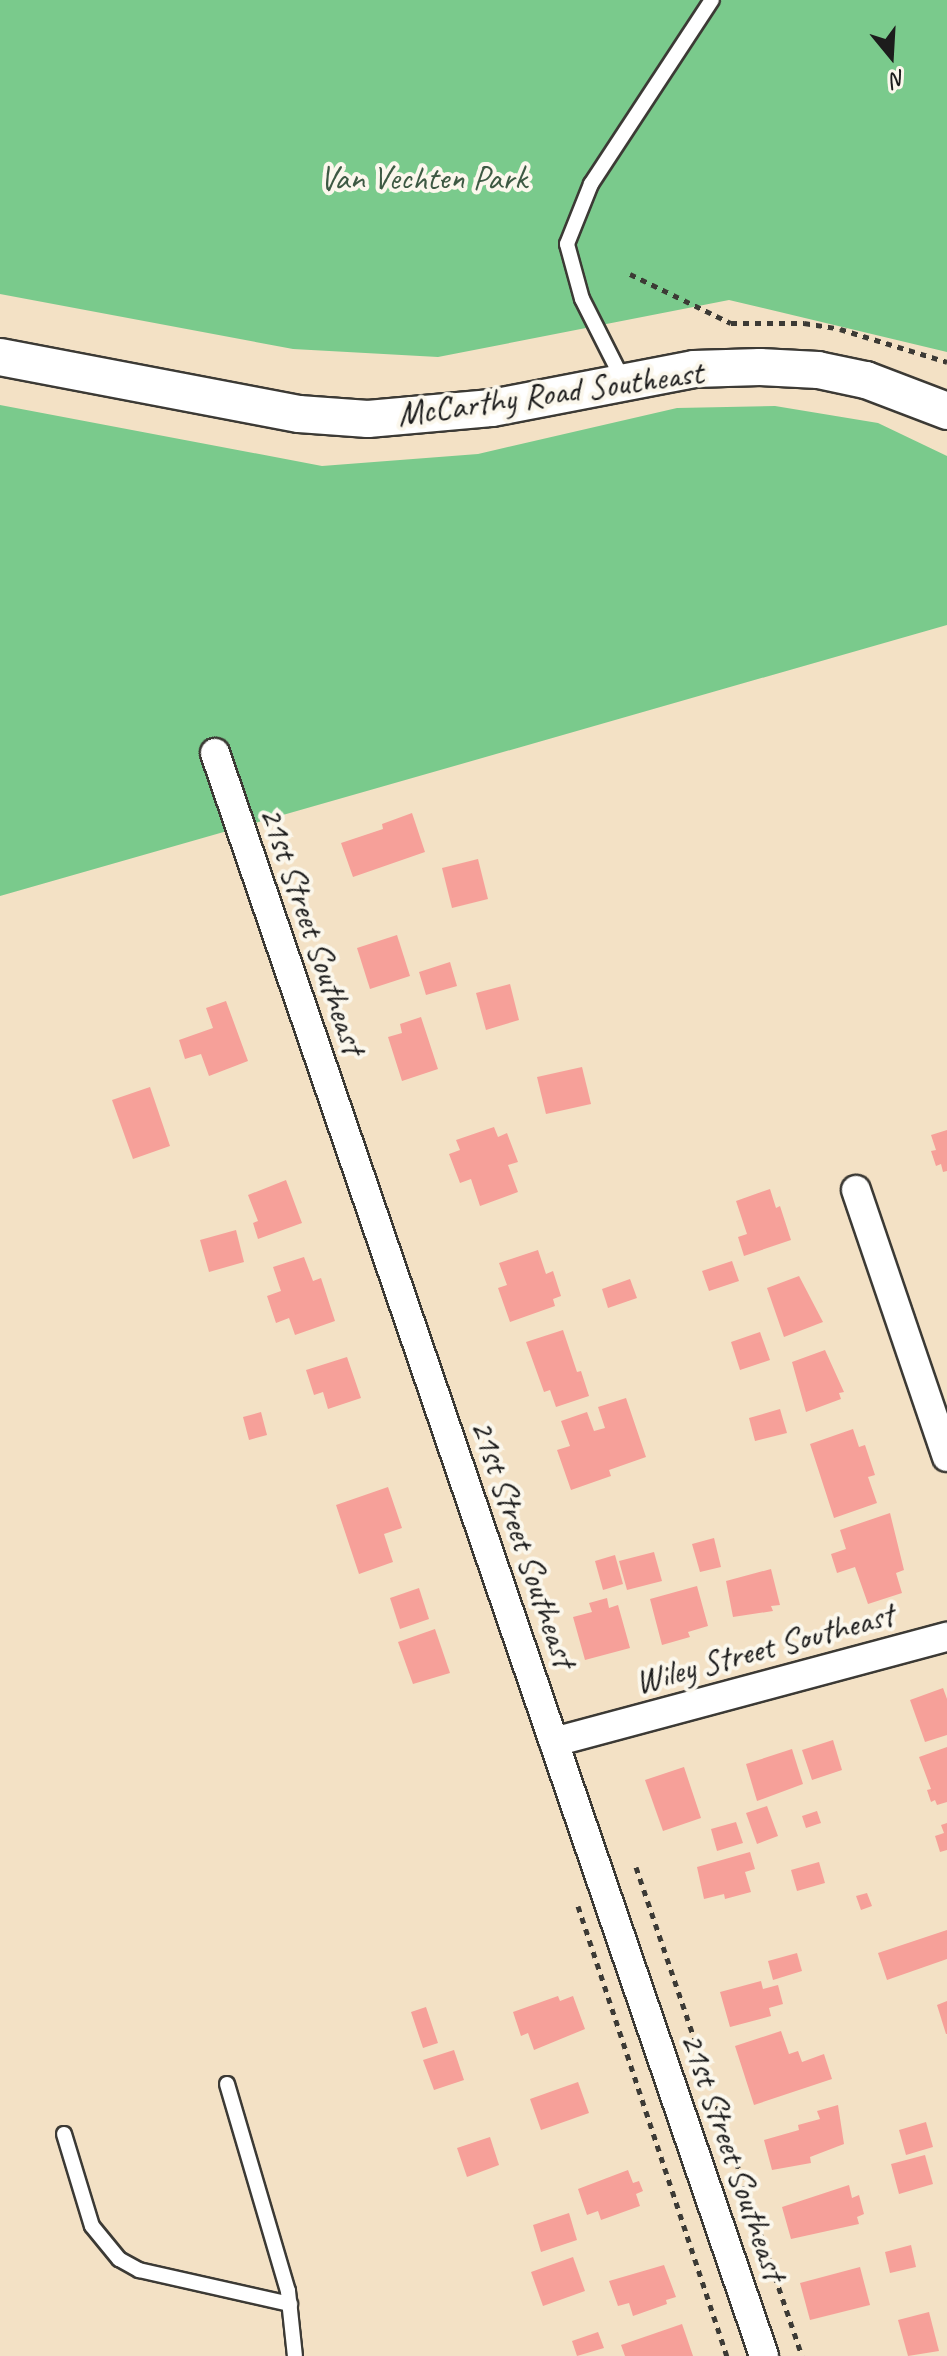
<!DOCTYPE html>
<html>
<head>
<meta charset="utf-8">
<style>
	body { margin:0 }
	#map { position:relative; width:947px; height:2356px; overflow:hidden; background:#f3e1c5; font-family:Caveat,sans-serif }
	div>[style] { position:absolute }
	.green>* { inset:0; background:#7aca8c }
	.building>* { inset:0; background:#f6a099 }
	.path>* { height:5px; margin-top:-2.5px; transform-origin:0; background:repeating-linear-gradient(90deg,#3c3a35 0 6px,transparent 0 12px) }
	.roads { filter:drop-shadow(2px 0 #3c3a35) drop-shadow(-2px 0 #3c3a35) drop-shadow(0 2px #3c3a35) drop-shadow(0 -2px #3c3a35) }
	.service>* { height:14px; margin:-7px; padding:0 7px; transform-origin:7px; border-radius:7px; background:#fff }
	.minor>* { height:28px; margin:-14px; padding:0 14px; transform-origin:14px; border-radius:14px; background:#fff }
	.tertiary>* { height:36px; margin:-18px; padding:0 18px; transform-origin:18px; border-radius:18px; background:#fff }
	span { translate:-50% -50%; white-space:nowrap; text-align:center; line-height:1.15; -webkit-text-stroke:8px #fbf7ec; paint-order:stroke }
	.park-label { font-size:34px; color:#3d5943 }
	.street-label { font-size:34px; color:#1c1c1c }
	.north { position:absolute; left:851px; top:16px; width:80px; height:80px; -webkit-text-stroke:6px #fbf7ec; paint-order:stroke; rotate:162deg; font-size:22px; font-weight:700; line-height:32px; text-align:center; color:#1c1c1c }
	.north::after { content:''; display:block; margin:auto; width:28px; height:36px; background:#1c1c1c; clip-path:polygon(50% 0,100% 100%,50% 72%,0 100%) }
</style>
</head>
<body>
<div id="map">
	<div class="green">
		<i style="clip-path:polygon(0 0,947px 0,947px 352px,729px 300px,438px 357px,293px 349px,0 294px)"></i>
		<i style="clip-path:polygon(0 405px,322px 466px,478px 454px,677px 408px,775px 406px,878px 423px,947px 456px,947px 625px,0 896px)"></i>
	</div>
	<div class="building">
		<i style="clip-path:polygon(412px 813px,425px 852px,353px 877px,341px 843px,383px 829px,382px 824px)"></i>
		<i style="clip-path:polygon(478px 859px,488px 899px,452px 908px,442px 868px)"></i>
		<i style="clip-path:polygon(397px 935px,410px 976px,370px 989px,357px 948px)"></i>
		<i style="clip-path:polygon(450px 962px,457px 986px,426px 995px,419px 972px)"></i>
		<i style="clip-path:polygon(510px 984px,519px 1020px,486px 1030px,476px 993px)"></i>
		<i style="clip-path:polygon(226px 1001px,248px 1061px,209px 1076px,201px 1054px,185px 1059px,179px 1040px,213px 1028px,206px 1008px)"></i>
		<i style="clip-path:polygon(421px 1017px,438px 1069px,402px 1081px,388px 1037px,402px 1033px,400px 1024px)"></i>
		<i style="clip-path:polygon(582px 1067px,591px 1104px,546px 1114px,537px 1077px)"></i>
		<i style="clip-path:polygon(150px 1087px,170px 1146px,133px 1159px,112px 1100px)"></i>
		<i style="clip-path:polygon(494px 1127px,498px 1137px,507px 1133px,518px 1162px,508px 1165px,518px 1192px,480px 1206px,471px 1179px,460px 1183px,449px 1154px,460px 1150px,456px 1140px)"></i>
		<i style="clip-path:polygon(947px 1130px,947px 1171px,943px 1172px,941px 1164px,936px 1166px,931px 1151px,936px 1150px,931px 1135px)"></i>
		<i style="clip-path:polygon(286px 1180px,302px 1223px,258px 1239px,253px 1223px,258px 1221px,248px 1195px)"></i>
		<i style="clip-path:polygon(770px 1189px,776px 1208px,780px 1206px,791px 1240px,744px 1256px,738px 1237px,747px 1234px,736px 1201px)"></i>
		<i style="clip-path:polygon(236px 1230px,244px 1262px,209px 1272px,200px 1240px)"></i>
		<i style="clip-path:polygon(538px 1250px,546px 1274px,553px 1271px,561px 1296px,553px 1299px,555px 1306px,510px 1322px,498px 1288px,507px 1285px,499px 1263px)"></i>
		<i style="clip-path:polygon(304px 1257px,313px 1281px,321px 1278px,335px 1321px,295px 1335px,289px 1318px,276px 1323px,267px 1296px,281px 1291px,273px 1267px)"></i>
		<i style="clip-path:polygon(732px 1261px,739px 1281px,709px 1291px,702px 1271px)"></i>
		<i style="clip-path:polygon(799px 1276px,823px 1322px,784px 1337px,767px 1288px)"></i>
		<i style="clip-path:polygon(630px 1279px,637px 1298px,608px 1308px,602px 1289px)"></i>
		<i style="clip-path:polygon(563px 1330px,577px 1372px,581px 1371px,589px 1396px,556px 1407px,550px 1390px,544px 1392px,526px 1342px)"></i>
		<i style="clip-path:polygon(760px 1332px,770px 1360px,740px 1370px,731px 1342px)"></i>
		<i style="clip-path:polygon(825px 1350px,844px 1392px,839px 1393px,841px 1399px,806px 1412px,792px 1362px)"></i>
		<i style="clip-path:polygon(347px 1357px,361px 1398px,328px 1409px,323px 1392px,314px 1395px,306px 1370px)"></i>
		<i style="clip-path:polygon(626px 1398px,646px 1457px,609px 1470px,611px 1476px,571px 1490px,557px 1450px,570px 1446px,561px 1421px,587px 1412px,594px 1431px,605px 1428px,598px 1407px)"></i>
		<i style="clip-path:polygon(780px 1409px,787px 1433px,755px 1441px,749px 1418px)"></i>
		<i style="clip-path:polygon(261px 1412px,267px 1435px,249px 1440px,243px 1417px)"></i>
		<i style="clip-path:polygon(853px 1429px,859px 1447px,865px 1445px,875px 1475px,868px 1477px,877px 1503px,834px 1518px,810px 1444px)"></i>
		<i style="clip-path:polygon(388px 1487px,402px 1528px,384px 1534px,393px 1562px,359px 1574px,336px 1505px)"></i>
		<i style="clip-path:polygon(890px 1513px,904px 1570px,896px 1573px,902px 1593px,868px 1604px,855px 1567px,837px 1573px,831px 1554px,846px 1549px,840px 1530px)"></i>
		<i style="clip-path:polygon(714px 1538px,721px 1567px,700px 1572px,692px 1544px)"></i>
		<i style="clip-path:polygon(654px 1552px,662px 1581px,627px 1590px,619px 1561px)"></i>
		<i style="clip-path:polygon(615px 1555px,623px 1584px,603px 1590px,595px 1561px)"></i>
		<i style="clip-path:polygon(771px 1569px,780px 1605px,771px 1606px,773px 1611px,733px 1617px,726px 1581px)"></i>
		<i style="clip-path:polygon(697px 1586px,708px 1626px,688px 1632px,690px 1637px,662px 1645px,650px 1599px)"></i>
		<i style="clip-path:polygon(419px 1588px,429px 1619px,400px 1629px,390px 1598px)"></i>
		<i style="clip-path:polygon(607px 1598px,609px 1608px,618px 1605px,630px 1648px,585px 1660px,573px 1617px,592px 1612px,589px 1603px)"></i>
		<i style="clip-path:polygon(435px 1629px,450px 1673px,413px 1684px,398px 1642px)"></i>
		<i style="clip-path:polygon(943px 1688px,947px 1699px,947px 1735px,925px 1742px,910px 1700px)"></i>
		<i style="clip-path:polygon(833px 1740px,842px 1770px,812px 1780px,802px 1750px)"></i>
		<i style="clip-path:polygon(947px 1747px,947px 1802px,937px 1805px,935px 1800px,931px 1802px,927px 1790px,931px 1789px,919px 1757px)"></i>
		<i style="clip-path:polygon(792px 1749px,803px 1784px,757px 1801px,746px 1764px)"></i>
		<i style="clip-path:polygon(684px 1767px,701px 1818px,663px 1831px,645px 1780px)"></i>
		<i style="clip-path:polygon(767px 1806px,778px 1836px,757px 1844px,746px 1813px)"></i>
		<i style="clip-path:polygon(817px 1811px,821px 1823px,806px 1828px,802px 1816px)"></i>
		<i style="clip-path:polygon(736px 1822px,743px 1843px,717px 1851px,711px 1829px)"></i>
		<i style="clip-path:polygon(947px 1823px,947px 1850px,940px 1852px,935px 1836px,944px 1833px,941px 1825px)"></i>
		<i style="clip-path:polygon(750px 1852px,755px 1869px,745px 1872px,751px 1892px,725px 1899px,724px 1894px,704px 1899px,697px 1867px)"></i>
		<i style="clip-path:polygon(819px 1862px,825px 1883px,797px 1891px,791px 1870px)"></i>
		<i style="clip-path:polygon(867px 1893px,872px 1906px,861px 1910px,856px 1896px)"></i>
		<i style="clip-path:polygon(947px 1930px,947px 1959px,887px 1980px,878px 1953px)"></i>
		<i style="clip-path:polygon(797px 1953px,802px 1971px,773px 1980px,768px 1961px)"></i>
		<i style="clip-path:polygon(761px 1981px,763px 1989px,778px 1985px,783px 2004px,769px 2008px,771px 2016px,730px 2027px,720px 1992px)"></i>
		<i style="clip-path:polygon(558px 1996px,560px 2001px,573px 1996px,585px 2029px,534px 2050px,528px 2033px,521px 2036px,513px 2012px)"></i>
		<i style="clip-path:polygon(947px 2001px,947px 2034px,946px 2034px,937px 2005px)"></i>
		<i style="clip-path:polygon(426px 2007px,438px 2043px,423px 2048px,411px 2012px)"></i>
		<i style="clip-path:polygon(781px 2031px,789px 2054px,798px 2051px,802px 2062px,824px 2054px,832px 2079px,754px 2105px,735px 2046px)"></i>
		<i style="clip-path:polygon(454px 2050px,464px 2080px,434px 2090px,423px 2060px)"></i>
		<i style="clip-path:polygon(578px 2082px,589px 2113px,541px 2130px,530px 2099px)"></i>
		<i style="clip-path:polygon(838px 2105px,844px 2144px,810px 2157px,811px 2163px,772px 2170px,764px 2140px,799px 2130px,798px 2125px,820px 2119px,817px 2111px)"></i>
		<i style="clip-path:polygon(926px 2122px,933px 2147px,906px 2155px,899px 2130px)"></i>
		<i style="clip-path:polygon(490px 2137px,499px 2165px,467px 2177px,457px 2148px)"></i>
		<i style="clip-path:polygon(925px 2155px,933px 2184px,899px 2194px,891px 2164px)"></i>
		<i style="clip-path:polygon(628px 2170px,633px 2183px,639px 2181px,643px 2191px,636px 2194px,640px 2206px,601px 2220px,598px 2211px,587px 2215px,578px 2189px)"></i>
		<i style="clip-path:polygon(849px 2185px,852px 2198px,859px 2195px,864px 2214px,857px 2217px,859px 2224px,791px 2239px,782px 2207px)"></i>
		<i style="clip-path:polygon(569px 2213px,577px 2240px,541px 2252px,533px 2225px)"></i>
		<i style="clip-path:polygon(911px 2245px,916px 2267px,890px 2273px,885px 2252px)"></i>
		<i style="clip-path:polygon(573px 2257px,585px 2291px,543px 2306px,531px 2272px)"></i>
		<i style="clip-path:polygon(664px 2265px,676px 2297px,666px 2300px,667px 2304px,633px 2316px,629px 2303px,618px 2306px,609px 2281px)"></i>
		<i style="clip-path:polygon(860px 2267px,870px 2305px,810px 2320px,800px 2283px)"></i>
		<i style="clip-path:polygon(929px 2312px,939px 2351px,908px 2356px,898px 2320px)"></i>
		<i style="clip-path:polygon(682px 2324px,693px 2356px,625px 2356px,621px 2345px)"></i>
		<i style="clip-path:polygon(598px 2332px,604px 2348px,577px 2356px,572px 2341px)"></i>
	</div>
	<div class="path">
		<i style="left:630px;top:274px;width:112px;rotate:25.9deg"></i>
		<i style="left:731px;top:323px;width:73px"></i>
		<i style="left:804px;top:323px;width:36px;rotate:9deg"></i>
		<i style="left:840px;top:329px;width:112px;rotate:17.1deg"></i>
		<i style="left:636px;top:1867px;width:516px;rotate:71.25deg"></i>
		<i style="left:578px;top:1906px;width:474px;rotate:71.7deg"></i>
	</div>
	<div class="roads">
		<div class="service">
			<i style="left:623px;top:380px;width:91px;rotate:-116.8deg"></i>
			<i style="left:582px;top:299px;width:57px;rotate:-105.3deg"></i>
			<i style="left:567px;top:244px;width:65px;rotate:-68.2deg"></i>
			<i style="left:591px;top:184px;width:220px;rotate:-56.7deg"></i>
			<i style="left:227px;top:2084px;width:216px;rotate:73.6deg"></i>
			<i style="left:288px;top:2291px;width:65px;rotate:83.9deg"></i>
			<i style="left:64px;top:2134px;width:96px;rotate:73.1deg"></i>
			<i style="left:92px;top:2226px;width:43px;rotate:50.7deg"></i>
			<i style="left:119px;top:2259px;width:23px;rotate:29deg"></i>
			<i style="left:139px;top:2270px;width:155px;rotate:12.7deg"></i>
		</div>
		<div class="minor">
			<i style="left:215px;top:753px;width:1694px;rotate:71.09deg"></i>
			<i style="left:856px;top:1190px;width:282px;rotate:71.2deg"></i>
			<i style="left:554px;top:1742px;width:407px;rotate:-15deg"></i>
		</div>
		<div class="tertiary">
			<i style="left:0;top:357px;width:304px;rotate:10.8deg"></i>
			<i style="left:299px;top:414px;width:69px;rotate:4.1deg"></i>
			<i style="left:368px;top:419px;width:124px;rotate:-5.1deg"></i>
			<i style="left:492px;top:408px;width:206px;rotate:-10.9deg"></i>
			<i style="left:694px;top:369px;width:66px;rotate:-1.7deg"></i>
			<i style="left:760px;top:367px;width:58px;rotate:3deg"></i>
			<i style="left:818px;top:370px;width:49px;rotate:11.8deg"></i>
			<i style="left:866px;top:380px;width:87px;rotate:20.9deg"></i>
		</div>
	</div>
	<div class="park-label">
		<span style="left:423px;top:178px">Van Vechten Park</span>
	</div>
	<div class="street-label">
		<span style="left:550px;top:393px;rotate:-8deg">McCarthy Road Southeast</span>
		<span style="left:313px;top:930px;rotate:71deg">21st Street Southeast</span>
		<span style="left:524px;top:1543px;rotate:71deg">21st Street Southeast</span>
		<span style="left:764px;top:1648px;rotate:-15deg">Wiley Street Southeast</span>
		<span style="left:734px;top:2156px;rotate:71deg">21st Street Southeast</span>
	</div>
	<div class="north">N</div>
</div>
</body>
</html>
